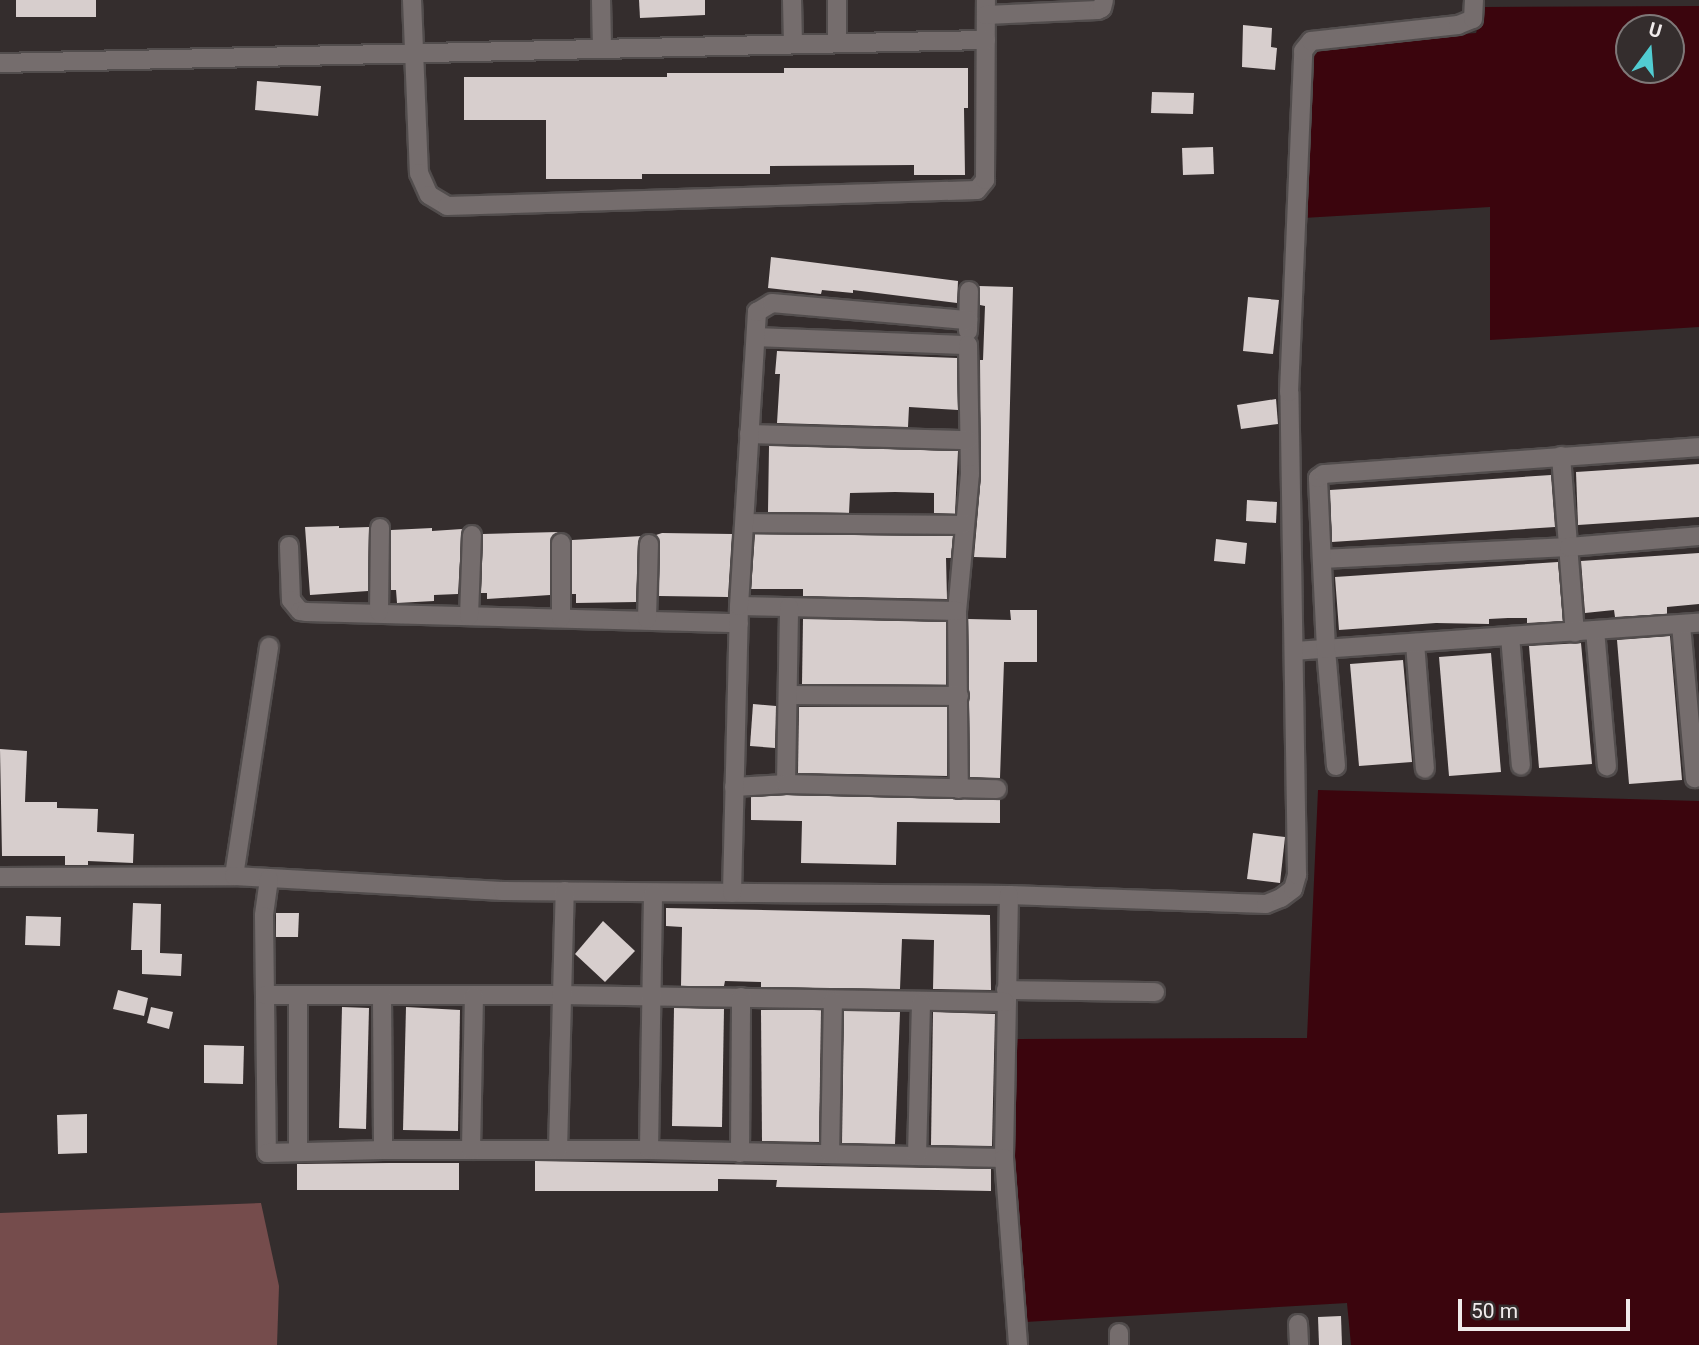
<!DOCTYPE html>
<html>
<head>
<meta charset="utf-8">
<style>
	body { margin:0 }
	#map { position:relative; width:1699px; height:1345px; overflow:hidden; background:#342d2d; font-family:Roboto,sans-serif }
	div>[style] { position:absolute }
	.green>* { inset:0; background:#754c4c }
	.water>* { inset:0; background:#3b050d }
	.building>* { inset:0; background:#d7cecd }
	.roads { filter:drop-shadow(2px 0 #524d4d) drop-shadow(-2px 0 #524d4d) drop-shadow(0 2px #524d4d) drop-shadow(0 -2px #524d4d) }
	.minor>* { height:18px; margin:-9px; padding:0 9px; transform-origin:9px; border-radius:9px; background:#756d6d }
	span { translate:-50% -50%; white-space:nowrap; text-align:center; line-height:1.15; -webkit-text-stroke:7px #342d2d; paint-order:stroke }
	.north { position:absolute; left:1615px; top:14px; width:70px; height:70px; box-sizing:border-box; background:#342d2d; border:2px solid #7f7979; border-radius:50%; rotate:16deg; font-size:19px; font-weight:700; line-height:28px; text-align:center; color:#f0ebeb }
	.north::after { content:''; display:block; margin:auto; width:24px; height:32px; background:#51ccd1; clip-path:polygon(50% 0,100% 100%,50% 72%,0 100%) }
	.scale { position:absolute; left:1458px; top:1299px; width:172px; height:32px; box-sizing:border-box; border:4px solid #f0ebeb; border-top:0; padding-left:9px; font-size:21px; line-height:24px; white-space:nowrap; color:#f0ebeb; -webkit-text-stroke:5px #342d2d; paint-order:stroke }
</style>
</head>
<body>
<div id="map">
	<div class="green">
		<i style="clip-path:polygon(261px 1203px,279px 1286px,277px 1345px,0 1345px,0 1213px)"></i>
	</div>
	<div class="water">
		<i style="clip-path:polygon(evenodd,1699px 6px,1699px 327px,1490px 340px,1490px 207px,1303px 218px,1308px 63px,1314px 45px,1476px 33px,1485px 7px,1699px 6px,1629px 28px,1671px 28px,1671px 70px,1629px 70px,1629px 28px)"></i>
		<i style="clip-path:polygon(1318px 790px,1699px 801px,1699px 1345px,1351px 1345px,1347px 1303px,1025px 1322px,1011px 1176px,1010px 1039px,1307px 1038px)"></i>
	</div>
	<div class="building">
		<i style="clip-path:polygon(16px 0,96px 0,96px 17px,16px 17px)"></i>
		<i style="clip-path:polygon(639px 0,705px 0,705px 15px,640px 18px)"></i>
		<i style="clip-path:polygon(1243px 25px,1272px 28px,1271px 47px,1277px 48px,1275px 70px,1242px 67px)"></i>
		<i style="clip-path:polygon(784px 68px,968px 68px,968px 108px,964px 108px,965px 175px,914px 175px,914px 165px,770px 166px,770px 174px,642px 174px,642px 179px,546px 179px,546px 120px,464px 120px,464px 77px,667px 77px,667px 73px,784px 73px)"></i>
		<i style="clip-path:polygon(257px 81px,321px 86px,318px 116px,255px 110px)"></i>
		<i style="clip-path:polygon(1152px 92px,1194px 93px,1193px 114px,1151px 113px)"></i>
		<i style="clip-path:polygon(1213px 147px,1214px 174px,1183px 175px,1182px 148px)"></i>
		<i style="clip-path:polygon(771px 257px,958px 281px,957px 303px,853px 290px,853px 293px,822px 290px,821px 294px,768px 288px)"></i>
		<i style="clip-path:polygon(979px 286px,1013px 287px,1006px 558px,974px 557px,981px 475px,980px 360px,983px 360px,985px 306px,980px 305px)"></i>
		<i style="clip-path:polygon(1248px 297px,1279px 300px,1273px 354px,1243px 351px)"></i>
		<i style="clip-path:polygon(777px 351px,957px 358px,958px 410px,909px 407px,908px 427px,777px 423px,780px 374px,775px 374px)"></i>
		<i style="clip-path:polygon(1276px 399px,1278px 424px,1241px 429px,1237px 405px)"></i>
		<i style="clip-path:polygon(769px 446px,958px 451px,955px 514px,934px 513px,934px 493px,895px 492px,850px 493px,849px 513px,768px 512px)"></i>
		<i style="clip-path:polygon(1699px 464px,1699px 517px,1578px 525px,1576px 472px)"></i>
		<i style="clip-path:polygon(1551px 475px,1555px 527px,1332px 542px,1330px 490px)"></i>
		<i style="clip-path:polygon(1247px 500px,1277px 502px,1276px 523px,1246px 521px)"></i>
		<i style="clip-path:polygon(339px 526px,339px 528px,369px 527px,368px 591px,310px 595px,305px 527px)"></i>
		<i style="clip-path:polygon(432px 528px,432px 531px,462px 529px,458px 594px,434px 595px,434px 601px,397px 603px,396px 590px,391px 590px,391px 530px)"></i>
		<i style="clip-path:polygon(558px 532px,550px 542px,550px 595px,487px 599px,487px 593px,481px 593px,483px 534px)"></i>
		<i style="clip-path:polygon(662px 533px,732px 534px,728px 597px,659px 596px,660px 544px,656px 535px)"></i>
		<i style="clip-path:polygon(755px 534px,953px 536px,951px 558px,946px 558px,947px 599px,803px 596px,803px 589px,751px 589px)"></i>
		<i style="clip-path:polygon(642px 536px,638px 544px,636px 602px,576px 603px,576px 594px,572px 594px,572px 540px)"></i>
		<i style="clip-path:polygon(1216px 539px,1247px 543px,1245px 564px,1214px 561px)"></i>
		<i style="clip-path:polygon(1699px 553px,1699px 604px,1667px 607px,1667px 614px,1615px 617px,1614px 610px,1585px 613px,1581px 561px)"></i>
		<i style="clip-path:polygon(1558px 562px,1563px 621px,1527px 623px,1527px 618px,1508px 618px,1489px 619px,1489px 624px,1436px 623px,1339px 630px,1335px 577px)"></i>
		<i style="clip-path:polygon(1010px 610px,1037px 610px,1037px 662px,1004px 662px,1000px 778px,970px 777px,968px 619px,1011px 620px)"></i>
		<i style="clip-path:polygon(803px 619px,946px 622px,946px 685px,802px 684px)"></i>
		<i style="clip-path:polygon(1670px 636px,1682px 780px,1629px 784px,1617px 640px)"></i>
		<i style="clip-path:polygon(1581px 643px,1592px 764px,1539px 768px,1529px 646px)"></i>
		<i style="clip-path:polygon(1491px 653px,1501px 772px,1449px 776px,1439px 657px)"></i>
		<i style="clip-path:polygon(1403px 660px,1412px 762px,1359px 766px,1350px 664px)"></i>
		<i style="clip-path:polygon(753px 704px,776px 706px,775px 748px,750px 746px)"></i>
		<i style="clip-path:polygon(799px 707px,947px 707px,947px 776px,798px 773px)"></i>
		<i style="clip-path:polygon(0 749px,27px 751px,25px 802px,57px 802px,57px 808px,98px 809px,97px 832px,134px 834px,133px 863px,88px 861px,88px 865px,65px 865px,65px 856px,2px 856px)"></i>
		<i style="clip-path:polygon(786px 795px,1000px 800px,1000px 823px,897px 822px,896px 865px,801px 863px,802px 821px,751px 820px,751px 797px)"></i>
		<i style="clip-path:polygon(1253px 833px,1285px 837px,1280px 883px,1247px 879px)"></i>
		<i style="clip-path:polygon(133px 903px,161px 904px,160px 953px,182px 954px,181px 976px,142px 974px,142px 950px,131px 950px)"></i>
		<i style="clip-path:polygon(666px 908px,990px 915px,991px 990px,933px 989px,934px 940px,902px 939px,900px 989px,761px 987px,761px 982px,725px 981px,724px 986px,681px 986px,682px 927px,666px 926px)"></i>
		<i style="clip-path:polygon(276px 913px,299px 913px,298px 937px,276px 937px)"></i>
		<i style="clip-path:polygon(26px 916px,61px 917px,60px 946px,25px 945px)"></i>
		<i style="clip-path:polygon(603px 921px,635px 951px,605px 982px,575px 954px)"></i>
		<i style="clip-path:polygon(118px 990px,148px 998px,144px 1016px,113px 1009px)"></i>
		<i style="clip-path:polygon(151px 1007px,173px 1012px,169px 1029px,147px 1023px)"></i>
		<i style="clip-path:polygon(342px 1007px,369px 1008px,366px 1129px,339px 1128px)"></i>
		<i style="clip-path:polygon(406px 1007px,460px 1010px,458px 1131px,403px 1130px)"></i>
		<i style="clip-path:polygon(674px 1008px,724px 1009px,722px 1127px,672px 1126px)"></i>
		<i style="clip-path:polygon(761px 1010px,821px 1010px,819px 1142px,762px 1141px)"></i>
		<i style="clip-path:polygon(844px 1011px,900px 1012px,895px 1144px,842px 1143px)"></i>
		<i style="clip-path:polygon(933px 1012px,995px 1014px,992px 1146px,931px 1145px)"></i>
		<i style="clip-path:polygon(204px 1045px,244px 1046px,243px 1084px,204px 1083px)"></i>
		<i style="clip-path:polygon(87px 1114px,87px 1153px,58px 1154px,57px 1115px)"></i>
		<i style="clip-path:polygon(535px 1161px,991px 1169px,991px 1191px,776px 1187px,777px 1180px,718px 1179px,718px 1191px,535px 1191px)"></i>
		<i style="clip-path:polygon(389px 1163px,459px 1163px,459px 1190px,297px 1190px,297px 1164px)"></i>
		<i style="clip-path:polygon(1341px 1316px,1342px 1345px,1319px 1345px,1318px 1317px)"></i>
	</div>
	<div class="roads">
		<div class="minor">
			<i style="left:412px;top:0;width:173px;rotate:87.7deg"></i>
			<i style="left:419px;top:173px;width:24px;rotate:66deg"></i>
			<i style="left:429px;top:195px;width:21px;rotate:31deg"></i>
			<i style="left:447px;top:206px;width:530px;rotate:-1.73deg"></i>
			<i style="left:977px;top:190px;width:13px;rotate:-51deg"></i>
			<i style="left:985px;top:180px;width:180px;rotate:-89.7deg"></i>
			<i style="left:601px;top:0;width:47px;rotate:88.8deg"></i>
			<i style="left:792px;top:0;width:43px;rotate:88.7deg"></i>
			<i style="left:837px;top:0;width:43px;rotate:90deg"></i>
			<i style="left:986px;top:15px;width:112px;rotate:-2.6deg"></i>
			<i style="left:1098px;top:10px;width:4px;rotate:-27deg"></i>
			<i style="left:1102px;top:8px;width:8px;rotate:-76deg"></i>
			<i style="left:0;top:63px;width:986px;rotate:-1.34deg"></i>
			<i style="left:968px;top:331px;width:40px;rotate:-88.6deg"></i>
			<i style="left:757px;top:337px;width:211px;rotate:2.2deg"></i>
			<i style="left:968px;top:345px;width:129px;rotate:89.1deg"></i>
			<i style="left:970px;top:474px;width:138px;rotate:95.4deg"></i>
			<i style="left:957px;top:611px;width:178px;rotate:89.4deg"></i>
			<i style="left:749px;top:434px;width:220px;rotate:1.6deg"></i>
			<i style="left:1561px;top:456px;width:177px;rotate:85.5deg"></i>
			<i style="left:745px;top:523px;width:218px;rotate:0.5deg"></i>
			<i style="left:289px;top:546px;width:54px;rotate:87.9deg"></i>
			<i style="left:291px;top:600px;width:14px;rotate:51deg"></i>
			<i style="left:300px;top:611px;width:6px;rotate:9deg"></i>
			<i style="left:306px;top:612px;width:433px;rotate:1.5deg"></i>
			<i style="left:1322px;top:559px;width:247px;rotate:-2.8deg"></i>
			<i style="left:1569px;top:547px;width:130px;rotate:-4.8deg"></i>
			<i style="left:739px;top:606px;width:218px;rotate:1.3deg"></i>
			<i style="left:379px;top:612px;width:84px;rotate:-89.3deg"></i>
			<i style="left:469px;top:616px;width:81px;rotate:-87.9deg"></i>
			<i style="left:561px;top:618px;width:75px;rotate:-90deg"></i>
			<i style="left:647px;top:619px;width:75px;rotate:-88.5deg"></i>
			<i style="left:1681px;top:625px;width:154px;rotate:84.8deg"></i>
			<i style="left:1595px;top:630px;width:137px;rotate:85deg"></i>
			<i style="left:1510px;top:636px;width:130px;rotate:85.2deg"></i>
			<i style="left:1415px;top:643px;width:126px;rotate:85.5deg"></i>
			<i style="left:1294px;top:651px;width:406px;rotate:-4deg"></i>
			<i style="left:790px;top:695px;width:169px;rotate:0.3deg"></i>
			<i style="left:1336px;top:766px;width:117px;rotate:-94.9deg"></i>
			<i style="left:1326px;top:649px;width:171px;rotate:-92.7deg"></i>
			<i style="left:1318px;top:478px;width:7px;rotate:-34deg"></i>
			<i style="left:1324px;top:474px;width:376px;rotate:-4.1deg"></i>
			<i style="left:786px;top:784px;width:177px;rotate:-89deg"></i>
			<i style="left:734px;top:787px;width:52px;rotate:-3.3deg"></i>
			<i style="left:786px;top:784px;width:211px;rotate:1.4deg"></i>
			<i style="left:234px;top:876px;width:232px;rotate:-81.3deg"></i>
			<i style="left:0;top:877px;width:234px;rotate:-0.2deg"></i>
			<i style="left:234px;top:876px;width:269px;rotate:3.2deg"></i>
			<i style="left:503px;top:891px;width:506px;rotate:0.45deg"></i>
			<i style="left:1009px;top:895px;width:257px;rotate:2deg"></i>
			<i style="left:1266px;top:904px;width:16px;rotate:-22deg"></i>
			<i style="left:1281px;top:898px;width:15px;rotate:-37deg"></i>
			<i style="left:1293px;top:889px;width:15px;rotate:-74deg"></i>
			<i style="left:1297px;top:875px;width:483px;rotate:-90.9deg"></i>
			<i style="left:1289px;top:392px;width:341px;rotate:-87.6deg"></i>
			<i style="left:1303px;top:51px;width:13px;rotate:-51deg"></i>
			<i style="left:1311px;top:41px;width:148px;rotate:-6.2deg"></i>
			<i style="left:1458px;top:25px;width:16px;rotate:-22deg"></i>
			<i style="left:1473px;top:19px;width:19px;rotate:-87deg"></i>
			<i style="left:269px;top:879px;width:37px;rotate:98deg"></i>
			<i style="left:264px;top:916px;width:237px;rotate:89.3deg"></i>
			<i style="left:267px;top:1153px;width:116px;rotate:-1.5deg"></i>
			<i style="left:383px;top:1150px;width:266px"></i>
			<i style="left:649px;top:1150px;width:355px;rotate:1.3deg"></i>
			<i style="left:732px;top:893px;width:287px;rotate:-88.6deg"></i>
			<i style="left:739px;top:606px;width:295px;rotate:-86.5deg"></i>
			<i style="left:757px;top:312px;width:17px;rotate:-31deg"></i>
			<i style="left:772px;top:303px;width:197px;rotate:5deg"></i>
			<i style="left:1009px;top:895px;width:263px;rotate:91.1deg"></i>
			<i style="left:1004px;top:1158px;width:188px;rotate:85.7deg"></i>
			<i style="left:1006px;top:990px;width:149px;rotate:0.8deg"></i>
			<i style="left:265px;top:995px;width:296px"></i>
			<i style="left:561px;top:995px;width:444px;rotate:0.9deg"></i>
			<i style="left:382px;top:996px;width:154px;rotate:89.6deg"></i>
			<i style="left:471px;top:1150px;width:154px;rotate:-88.9deg"></i>
			<i style="left:558px;top:1150px;width:259px;rotate:-88.5deg"></i>
			<i style="left:649px;top:1150px;width:257px;rotate:-89.1deg"></i>
			<i style="left:298px;top:1152px;width:156px;rotate:-90deg"></i>
			<i style="left:740px;top:1153px;width:156px;rotate:-89.6deg"></i>
			<i style="left:830px;top:1154px;width:153px;rotate:-88.9deg"></i>
			<i style="left:917px;top:1156px;width:154px;rotate:-88.5deg"></i>
			<i style="left:1298px;top:1324px;width:21px;rotate:87deg"></i>
			<i style="left:1119px;top:1333px;width:12px;rotate:90deg"></i>
		</div>
	</div>
	<div class="north">U</div>
	<div class="scale">50 m</div>
</div>
</body>
</html>
